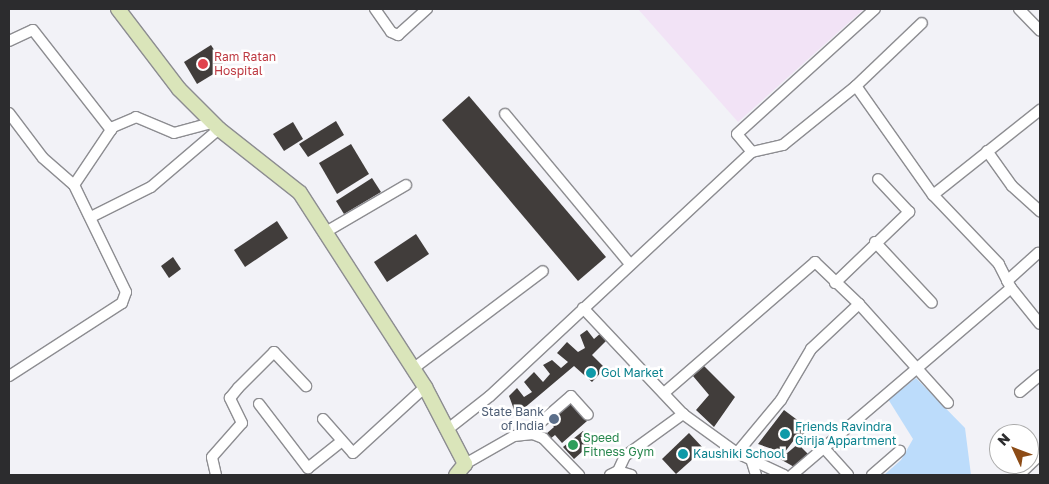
<!DOCTYPE html>
<html>
<head>
<meta charset="utf-8">
<style>
	body { margin:0 }
	#map { position:relative; width:1049px; height:484px; overflow:hidden; background:#f2f2f7; font-family:"Golos Text",sans-serif }
	div>[style] { position:absolute }
	.commercial>* { inset:0; background:#f2e3f6 }
	.water>* { inset:0; background:#bcdcfb }
	.building>* { inset:0; background:#413d3b }
	.roads { filter:drop-shadow(1px 0 #8d8d91) drop-shadow(-1px 0 #8d8d91) drop-shadow(0 1px #8d8d91) drop-shadow(0 -1px #8d8d91) }
	.street>* { height:10px; margin:-5px; padding:0 5px; transform-origin:5px; border-radius:5px; background:#fff }
	.secondary>* { height:14px; margin:-7px; padding:0 7px; transform-origin:7px; border-radius:7px; background:#dae5ba }
	.dots>* { width:14px; height:14px; translate:-50% -50%; box-sizing:border-box; border:2px solid #fff; border-radius:50% }
	span { translate:-50% -50%; white-space:nowrap; text-align:center; line-height:1.15; -webkit-text-stroke:5px #fff; paint-order:stroke }
	.health-label { font-size:12px; color:#be3a42 }
	.left { translate:0 -50%; text-align:left }
	.culture-label { font-size:12px; color:#0d838f }
	.service-label { font-size:12px; color:#4e5e75 }
	.right { translate:-100% -50%; text-align:right }
	.leisure-label { font-size:12px; color:#27864d }
	.frame { position:absolute; inset:0; border:10px solid #2c2c2e; pointer-events:none }
	.north { position:absolute; left:989px; top:424px; width:50px; height:50px; box-sizing:border-box; background:#fff; border:1px solid #ababab; border-radius:50%; rotate:313deg; font-size:14px; font-weight:700; line-height:20px; text-align:center; color:#2c2c2e }
	.north::after { content:''; display:block; margin:auto; width:18px; height:22px; background:#8c4b16; clip-path:polygon(50% 0,100% 100%,50% 72%,0 100%) }
</style>
</head>
<body>
<div id="map">
	<div class="commercial">
		<i style="clip-path:polygon(638px 9px,864px 9px,738px 122px)"></i>
	</div>
	<div class="water">
		<i style="clip-path:polygon(916px 378px,965px 428px,971px 475px,884px 475px,901px 460px,913px 439px,888px 399px)"></i>
	</div>
	<div class="building">
		<i style="clip-path:polygon(211px 45px,225px 67px,197px 84px,184px 62px)"></i>
		<i style="clip-path:polygon(469px 96px,606px 257px,578px 281px,442px 120px)"></i>
		<i style="clip-path:polygon(336px 121px,344px 135px,308px 157px,299px 144px)"></i>
		<i style="clip-path:polygon(293px 122px,303px 139px,284px 151px,273px 134px)"></i>
		<i style="clip-path:polygon(351px 144px,369px 174px,337px 194px,319px 163px)"></i>
		<i style="clip-path:polygon(372px 178px,381px 192px,344px 214px,336px 201px)"></i>
		<i style="clip-path:polygon(277px 221px,288px 238px,245px 267px,234px 250px)"></i>
		<i style="clip-path:polygon(416px 234px,429px 254px,387px 282px,374px 262px)"></i>
		<i style="clip-path:polygon(173px 257px,181px 269px,169px 278px,161px 266px)"></i>
		<i style="clip-path:polygon(587px 330px,594px 339px,602px 332px,608px 339px,592px 355px,605px 368px,592px 382px,574px 366px,516px 415px,509px 396px,517px 388px,524px 397px,532px 392px,524px 382px,534px 372px,543px 382px,550px 374px,543px 365px,552px 360px,561px 368px,568px 362px,557px 353px,567px 342px,578px 352px,585px 348px,580px 335px)"></i>
		<i style="clip-path:polygon(704px 366px,735px 397px,714px 427px,696px 410px,709px 395px,693px 376px)"></i>
		<i style="clip-path:polygon(569px 398px,587px 421px,562px 443px,555px 435px,550px 439px,546px 434px,554px 427px,547px 418px)"></i>
		<i style="clip-path:polygon(784px 410px,808px 428px,799px 441px,794px 440px,784px 453px,758px 444px)"></i>
		<i style="clip-path:polygon(583px 431px,593px 442px,574px 459px,563px 447px)"></i>
		<i style="clip-path:polygon(689px 433px,704px 449px,676px 474px,662px 459px)"></i>
		<i style="clip-path:polygon(798px 444px,809px 455px,796px 468px,780px 459px)"></i>
	</div>
	<div class="roads">
		<div class="street">
			<i style="left:375px;top:9px;width:28px;rotate:55deg"></i>
			<i style="left:391px;top:32px;width:8px;rotate:23deg"></i>
			<i style="left:398px;top:35px;width:39px;rotate:-42deg"></i>
			<i style="left:1019px;top:9px;width:30px;rotate:46deg"></i>
			<i style="left:9px;top:41px;width:26px;rotate:-25deg"></i>
			<i style="left:33px;top:30px;width:127px;rotate:52deg"></i>
			<i style="left:856px;top:86px;width:91px;rotate:-43.7deg"></i>
			<i style="left:9px;top:113px;width:56px;rotate:52.9deg"></i>
			<i style="left:43px;top:158px;width:41px;rotate:41.1deg"></i>
			<i style="left:74px;top:185px;width:119px;rotate:64.1deg"></i>
			<i style="left:126px;top:292px;width:12px;rotate:110deg"></i>
			<i style="left:122px;top:303px;width:135px;rotate:147.1deg"></i>
			<i style="left:505px;top:114px;width:195px;rotate:50.2deg"></i>
			<i style="left:987px;top:151px;width:43px;rotate:54.5deg"></i>
			<i style="left:1012px;top:186px;width:38px;rotate:42deg"></i>
			<i style="left:752px;top:152px;width:23px;rotate:-130deg"></i>
			<i style="left:737px;top:134px;width:186px;rotate:-42.2deg"></i>
			<i style="left:74px;top:185px;width:70px;rotate:-56.1deg"></i>
			<i style="left:113px;top:127px;width:25px;rotate:-23deg"></i>
			<i style="left:136px;top:117px;width:41px;rotate:22.8deg"></i>
			<i style="left:174px;top:133px;width:39px;rotate:-15deg"></i>
			<i style="left:91px;top:217px;width:67px;rotate:-26.6deg"></i>
			<i style="left:151px;top:187px;width:89px;rotate:-40.5deg"></i>
			<i style="left:324px;top:233px;width:95px;rotate:-30.3deg"></i>
			<i style="left:875px;top:242px;width:83px;rotate:46.9deg"></i>
			<i style="left:1007px;top:281px;width:42px;rotate:-42.1deg"></i>
			<i style="left:835px;top:283px;width:103px;rotate:-43.8deg"></i>
			<i style="left:909px;top:212px;width:45px;rotate:-133.2deg"></i>
			<i style="left:1011px;top:288px;width:46px;rotate:51.1deg"></i>
			<i style="left:583px;top:308px;width:146px;rotate:46.7deg"></i>
			<i style="left:683px;top:414px;width:67px;rotate:35.8deg"></i>
			<i style="left:737px;top:453px;width:52px;rotate:25.1deg"></i>
			<i style="left:414px;top:368px;width:161px;rotate:-36.9deg"></i>
			<i style="left:1020px;top:392px;width:26px;rotate:-40deg"></i>
			<i style="left:664px;top:393px;width:200px;rotate:-40.9deg"></i>
			<i style="left:815px;top:262px;width:61px;rotate:43.7deg"></i>
			<i style="left:859px;top:304px;width:133px;rotate:48deg"></i>
			<i style="left:259px;top:404px;width:81px;rotate:52.6deg"></i>
			<i style="left:308px;top:468px;width:43px;rotate:-38.5deg"></i>
			<i style="left:323px;top:419px;width:45px;rotate:48.6deg"></i>
			<i style="left:353px;top:453px;width:98px;rotate:-42.5deg"></i>
			<i style="left:448px;top:429px;width:53px;rotate:-38.2deg"></i>
			<i style="left:490px;top:396px;width:358px;rotate:-43deg"></i>
			<i style="left:752px;top:152px;width:32px;rotate:-13deg"></i>
			<i style="left:783px;top:145px;width:94px;rotate:-38.9deg"></i>
			<i style="left:856px;top:86px;width:133px;rotate:54.8deg"></i>
			<i style="left:527px;top:434px;width:58px;rotate:-40.8deg"></i>
			<i style="left:571px;top:396px;width:25px;rotate:48deg"></i>
			<i style="left:824px;top:448px;width:36px;rotate:48deg"></i>
			<i style="left:737px;top:453px;width:69px;rotate:-50.3deg"></i>
			<i style="left:781px;top:400px;width:59px;rotate:-59.5deg"></i>
			<i style="left:811px;top:349px;width:66px;rotate:-43.2deg"></i>
			<i style="left:752px;top:462px;width:14px;rotate:73deg"></i>
			<i style="left:465px;top:464px;width:56px;rotate:-29.7deg"></i>
			<i style="left:514px;top:436px;width:19px;rotate:-6deg"></i>
			<i style="left:533px;top:434px;width:11px;rotate:22deg"></i>
			<i style="left:543px;top:438px;width:52px;rotate:45.8deg"></i>
			<i style="left:618px;top:471px;width:17px;rotate:-65deg"></i>
			<i style="left:625px;top:456px;width:72px;rotate:-35.9deg"></i>
			<i style="left:216px;top:475px;width:18px;rotate:-103deg"></i>
			<i style="left:212px;top:457px;width:45px;rotate:-48.6deg"></i>
			<i style="left:242px;top:423px;width:28px;rotate:-116deg"></i>
			<i style="left:230px;top:398px;width:13px;rotate:-51deg"></i>
			<i style="left:238px;top:388px;width:51px;rotate:-45deg"></i>
			<i style="left:274px;top:352px;width:47px;rotate:46.7deg"></i>
			<i style="left:610px;top:475px;width:9px;rotate:-27deg"></i>
			<i style="left:618px;top:471px;width:14px;rotate:17deg"></i>
			<i style="left:792px;top:475px;width:288px;rotate:-40.5deg"></i>
			<i style="left:1011px;top:288px;width:27px;rotate:-117deg"></i>
			<i style="left:999px;top:264px;width:95px;rotate:-133.7deg"></i>
			<i style="left:933px;top:195px;width:137px;rotate:-38.5deg"></i>
			<i style="left:872px;top:475px;width:37px;rotate:-41deg"></i>
			<i style="left:1019px;top:475px;width:29px;rotate:-44deg"></i>
		</div>
		<div class="secondary">
			<i style="left:118px;top:9px;width:101px;rotate:52.7deg"></i>
			<i style="left:179px;top:89px;width:57px;rotate:45deg"></i>
			<i style="left:219px;top:129px;width:103px;rotate:38.3deg"></i>
			<i style="left:300px;top:193px;width:231px;rotate:57.2deg"></i>
			<i style="left:425px;top:387px;width:87px;rotate:62.5deg"></i>
			<i style="left:465px;top:464px;width:14px;rotate:129deg"></i>
		</div>
	</div>
	<div class="dots">
		<i style="left:203px;top:64px;background:#e0444e"></i>
		<i style="left:591px;top:373px;background:#0f9aa8"></i>
		<i style="left:554px;top:419px;background:#5c6f8a"></i>
		<i style="left:785px;top:434px;background:#0f9aa8"></i>
		<i style="left:573px;top:445px;background:#2e9e5b"></i>
		<i style="left:683px;top:454px;background:#0f9aa8"></i>
	</div>
	<div class="health-label">
		<span class="left" style="left:214px;top:64px">Ram Ratan<br>Hospital</span>
	</div>
	<div class="culture-label">
		<span class="left" style="left:601px;top:373px">Gol Market</span>
		<span class="left" style="left:795px;top:434px">Friends Ravindra<br>Girija Appartment</span>
		<span class="left" style="left:693px;top:454px">Kaushiki School</span>
	</div>
	<div class="service-label">
		<span class="right" style="left:544px;top:419px">State Bank<br>of India</span>
	</div>
	<div class="leisure-label">
		<span class="left" style="left:583px;top:445px">Speed<br>Fitness Gym</span>
	</div>
	<div class="frame"></div>
	<div class="north">N</div>
</div>
</body>
</html>
